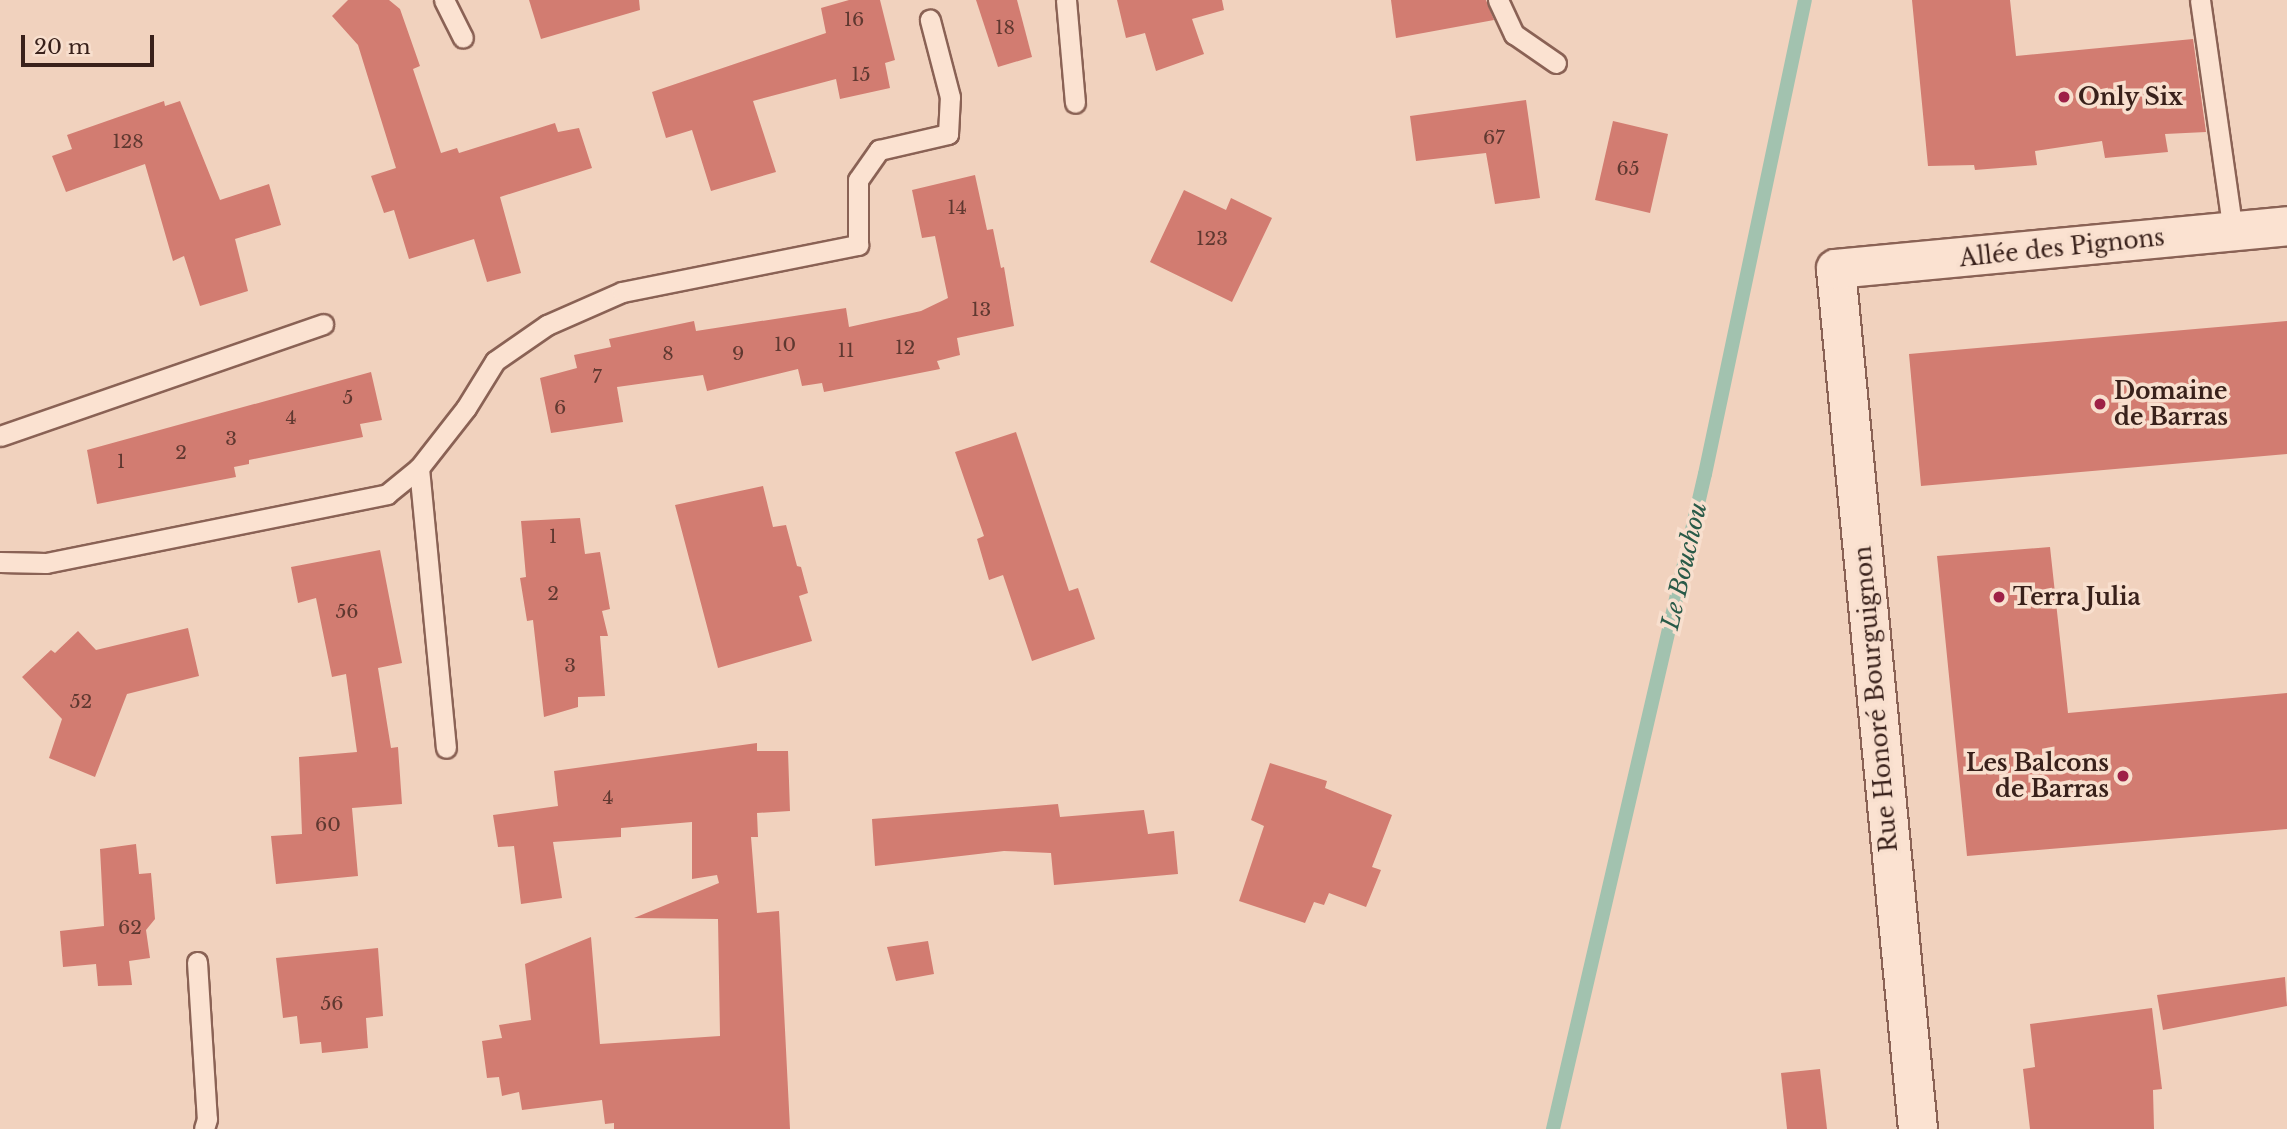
<!DOCTYPE html>
<html>
<head>
<meta charset="utf-8">
<style>
	body { margin:0 }
	#map { position:relative; width:2287px; height:1129px; overflow:hidden; background:#f1d2be; font-family:"Libre Baskerville",serif }
	div>[style] { position:absolute }
	.stream>* { height:14px; margin:-7px; padding:0 7px; transform-origin:7px; border-radius:7px; background:#a2c2af }
	.building>* { inset:0; background:#d27c71 }
	.roads { filter:drop-shadow(2px 0 #8a6255) drop-shadow(-2px 0 #8a6255) drop-shadow(0 2px #8a6255) drop-shadow(0 -2px #8a6255) }
	.service>* { height:19px; margin:-9.5px; padding:0 9.5px; transform-origin:9.5px; border-radius:9.5px; background:#fbe2d1 }
	.minor>* { height:38px; margin:-19px; padding:0 19px; transform-origin:19px; border-radius:19px; background:#fbe2d1 }
	.dots>* { width:19px; height:19px; translate:-50% -50%; box-sizing:border-box; border:4px solid #f8dfce; border-radius:50% }
	span { translate:-50% -50%; white-space:nowrap; text-align:center; line-height:1.15; -webkit-text-stroke:7px #f8dfce; paint-order:stroke }
	.number-label { font-size:19px; color:#5f3830 }
	.number-label span { -webkit-text-stroke-width:0 }
	.poi-label { font-size:23px; color:#39211b; font-weight:700 }
	.left { translate:0 -50%; text-align:left }
	.right { translate:-100% -50%; text-align:right }
	.street-label { font-size:23px; color:#39211b }
	.water-label { font-size:24px; color:#295a48; font-style:italic }
	.scale { position:absolute; left:21px; top:35px; width:133px; height:32px; box-sizing:border-box; border:4px solid #39211b; border-top:0; padding-left:9px; font-size:21px; line-height:24px; white-space:nowrap; color:#39211b; -webkit-text-stroke:5px #f8dfce; paint-order:stroke }
</style>
</head>
<body>
<div id="map">
	<div class="stream">
		<i style="left:1553px;top:1129px;width:672px;rotate:-76.94deg"></i>
		<i style="left:1705px;top:474px;width:484px;rotate:-78.1deg"></i>
	</div>
	<div class="building">
		<i style="clip-path:polygon(348px 0,389px 0,400px 9px,420px 66px,413px 69px,441px 153px,457px 148px,459px 153px,555px 123px,558px 132px,579px 128px,592px 168px,500px 197px,521px 273px,487px 282px,474px 239px,409px 259px,394px 210px,384px 213px,371px 176px,396px 168px,358px 45px,332px 16px)"></i>
		<i style="clip-path:polygon(529px 0,639px 0,640px 10px,541px 39px)"></i>
		<i style="clip-path:polygon(849px 0,880px 0,895px 60px,885px 63px,890px 88px,840px 99px,836px 79px,753px 101px,776px 172px,711px 191px,692px 130px,666px 138px,652px 92px,826px 33px,821px 8px)"></i>
		<i style="clip-path:polygon(976px 0,1017px 0,1032px 57px,998px 67px)"></i>
		<i style="clip-path:polygon(1117px 0,1222px 0,1224px 10px,1192px 19px,1204px 54px,1156px 71px,1145px 33px,1126px 38px)"></i>
		<i style="clip-path:polygon(1391px 0,1486px 0,1494px 20px,1396px 38px)"></i>
		<i style="clip-path:polygon(1912px 0,2010px 0,2016px 56px,2193px 39px,2206px 132px,2165px 134px,2168px 152px,2105px 158px,2102px 141px,2035px 151px,2037px 165px,1975px 170px,1974px 165px,1928px 166px)"></i>
		<i style="clip-path:polygon(1526px 100px,1540px 198px,1495px 204px,1486px 153px,1416px 161px,1410px 116px)"></i>
		<i style="clip-path:polygon(164px 101px,165px 106px,180px 101px,220px 200px,269px 184px,281px 225px,235px 239px,248px 291px,200px 306px,184px 256px,173px 261px,145px 164px,66px 192px,52px 156px,72px 149px,67px 135px)"></i>
		<i style="clip-path:polygon(1613px 121px,1668px 134px,1650px 213px,1595px 200px)"></i>
		<i style="clip-path:polygon(975px 175px,987px 230px,993px 229px,1001px 268px,1004px 267px,1014px 326px,957px 338px,960px 355px,937px 361px,940px 369px,824px 392px,822px 383px,802px 386px,798px 369px,707px 391px,703px 375px,617px 387px,623px 422px,551px 433px,540px 378px,577px 368px,574px 355px,611px 347px,609px 339px,694px 321px,696px 331px,846px 308px,849px 327px,921px 311px,948px 298px,935px 236px,922px 238px,912px 190px)"></i>
		<i style="clip-path:polygon(1184px 190px,1226px 210px,1231px 198px,1272px 218px,1232px 302px,1150px 262px)"></i>
		<i style="clip-path:polygon(2287px 321px,2287px 454px,1921px 486px,1909px 354px)"></i>
		<i style="clip-path:polygon(371px 372px,382px 420px,360px 424px,363px 437px,249px 460px,249px 464px,234px 467px,236px 477px,97px 504px,87px 450px)"></i>
		<i style="clip-path:polygon(1016px 432px,1069px 591px,1078px 588px,1095px 639px,1032px 661px,1003px 575px,989px 580px,977px 539px,984px 536px,955px 452px)"></i>
		<i style="clip-path:polygon(763px 486px,773px 527px,786px 525px,797px 566px,801px 567px,808px 593px,799px 596px,812px 641px,718px 668px,675px 505px)"></i>
		<i style="clip-path:polygon(580px 518px,585px 554px,600px 552px,610px 609px,602px 611px,608px 636px,600px 636px,605px 696px,578px 697px,578px 707px,544px 717px,533px 620px,527px 621px,520px 578px,526px 577px,521px 521px)"></i>
		<i style="clip-path:polygon(2050px 547px,2068px 713px,2287px 693px,2287px 829px,1967px 856px,1937px 556px)"></i>
		<i style="clip-path:polygon(380px 550px,402px 663px,378px 668px,391px 748px,398px 747px,402px 804px,352px 808px,358px 876px,276px 884px,271px 836px,302px 834px,299px 757px,357px 752px,346px 674px,332px 677px,316px 598px,298px 603px,291px 567px)"></i>
		<i style="clip-path:polygon(188px 628px,199px 676px,127px 694px,95px 777px,49px 758px,62px 719px,22px 677px,51px 650px,55px 653px,78px 631px,96px 650px)"></i>
		<i style="clip-path:polygon(757px 743px,757px 751px,788px 751px,790px 811px,757px 813px,758px 837px,751px 837px,757px 913px,779px 911px,790px 1129px,614px 1129px,614px 1123px,605px 1124px,602px 1100px,522px 1110px,519px 1092px,502px 1096px,499px 1077px,487px 1078px,482px 1041px,502px 1038px,499px 1025px,531px 1020px,525px 964px,591px 937px,600px 1044px,720px 1036px,718px 919px,634px 918px,719px 883px,717px 875px,692px 879px,692px 822px,621px 828px,621px 837px,553px 842px,562px 898px,521px 904px,514px 846px,498px 847px,493px 815px,558px 806px,554px 771px)"></i>
		<i style="clip-path:polygon(1270px 763px,1327px 781px,1325px 788px,1392px 815px,1372px 867px,1381px 870px,1366px 907px,1329px 893px,1324px 905px,1314px 902px,1305px 923px,1239px 901px,1264px 826px,1251px 820px)"></i>
		<i style="clip-path:polygon(1058px 804px,1060px 817px,1144px 810px,1148px 834px,1174px 831px,1178px 874px,1054px 885px,1051px 853px,1004px 851px,875px 866px,872px 819px)"></i>
		<i style="clip-path:polygon(136px 844px,139px 874px,151px 873px,155px 919px,146px 930px,150px 958px,129px 961px,132px 985px,98px 986px,96px 964px,63px 967px,60px 931px,104px 926px,100px 849px)"></i>
		<i style="clip-path:polygon(928px 941px,934px 974px,896px 981px,887px 947px)"></i>
		<i style="clip-path:polygon(378px 948px,383px 1016px,366px 1018px,368px 1048px,322px 1053px,321px 1042px,300px 1044px,297px 1016px,283px 1018px,276px 958px)"></i>
		<i style="clip-path:polygon(2285px 977px,2287px 1006px,2163px 1030px,2157px 995px)"></i>
		<i style="clip-path:polygon(2152px 1008px,2162px 1089px,2153px 1090px,2154px 1129px,2030px 1129px,2023px 1069px,2035px 1067px,2030px 1024px)"></i>
		<i style="clip-path:polygon(1820px 1069px,1827px 1129px,1787px 1129px,1781px 1073px)"></i>
	</div>
	<div class="roads">
		<div class="service">
			<i style="left:444px;top:0;width:42px;rotate:63.4deg"></i>
			<i style="left:1066px;top:0;width:103px;rotate:85deg"></i>
			<i style="left:1498px;top:0;width:38px;rotate:65deg"></i>
			<i style="left:1514px;top:34px;width:51px;rotate:34.6deg"></i>
			<i style="left:2200px;top:0;width:233px;rotate:81.9deg"></i>
			<i style="left:0;top:436px;width:342px;rotate:-19.1deg"></i>
			<i style="left:419px;top:468px;width:281px;rotate:84.5deg"></i>
			<i style="left:0;top:562px;width:46px;rotate:1.2deg"></i>
			<i style="left:46px;top:563px;width:348px;rotate:-11.4deg"></i>
			<i style="left:387px;top:494px;width:41px;rotate:-39.1deg"></i>
			<i style="left:419px;top:468px;width:76px;rotate:-51.9deg"></i>
			<i style="left:466px;top:408px;width:55px;rotate:-58.3deg"></i>
			<i style="left:495px;top:361px;width:63px;rotate:-34.7deg"></i>
			<i style="left:547px;top:325px;width:82px;rotate:-23.7deg"></i>
			<i style="left:622px;top:292px;width:241px;rotate:-11.3deg"></i>
			<i style="left:858px;top:245px;width:65px;rotate:-90deg"></i>
			<i style="left:858px;top:180px;width:37px;rotate:-55deg"></i>
			<i style="left:879px;top:150px;width:71px;rotate:-13.1deg"></i>
			<i style="left:948px;top:134px;width:37px;rotate:-87deg"></i>
			<i style="left:950px;top:97px;width:80px;rotate:-104.6deg"></i>
			<i style="left:197px;top:962px;width:157px;rotate:86.4deg"></i>
			<i style="left:207px;top:1119px;width:10px;rotate:107deg"></i>
		</div>
		<div class="minor">
			<i style="left:1918px;top:1129px;width:864px;rotate:-95.45deg"></i>
			<i style="left:1836px;top:269px;width:453px;rotate:-5.4deg"></i>
		</div>
	</div>
	<div class="dots">
		<i style="left:2064px;top:97px;background:#9e2147"></i>
		<i style="left:2100px;top:404px;background:#9e2147"></i>
		<i style="left:1999px;top:597px;background:#9e2147"></i>
		<i style="left:2123px;top:776px;background:#9e2147"></i>
	</div>
	<div class="number-label">
		<span style="left:854px;top:20px">16</span>
		<span style="left:1005px;top:28px">18</span>
		<span style="left:861px;top:75px">15</span>
		<span style="left:1494px;top:138px">67</span>
		<span style="left:128px;top:142px">128</span>
		<span style="left:1628px;top:169px">65</span>
		<span style="left:957px;top:208px">14</span>
		<span style="left:1212px;top:239px">123</span>
		<span style="left:981px;top:310px">13</span>
		<span style="left:785px;top:345px">10</span>
		<span style="left:905px;top:348px">12</span>
		<span style="left:846px;top:351px">11</span>
		<span style="left:668px;top:354px">8</span>
		<span style="left:738px;top:354px">9</span>
		<span style="left:597px;top:377px">7</span>
		<span style="left:348px;top:398px">5</span>
		<span style="left:560px;top:408px">6</span>
		<span style="left:291px;top:418px">4</span>
		<span style="left:231px;top:439px">3</span>
		<span style="left:181px;top:453px">2</span>
		<span style="left:121px;top:462px">1</span>
		<span style="left:553px;top:537px">1</span>
		<span style="left:553px;top:594px">2</span>
		<span style="left:347px;top:612px">56</span>
		<span style="left:570px;top:666px">3</span>
		<span style="left:81px;top:702px">52</span>
		<span style="left:608px;top:798px">4</span>
		<span style="left:328px;top:825px">60</span>
		<span style="left:130px;top:928px">62</span>
		<span style="left:332px;top:1004px">56</span>
	</div>
	<div class="poi-label">
		<span class="left" style="left:2078px;top:97px">Only Six</span>
		<span class="left" style="left:2114px;top:404px">Domaine<br>de Barras</span>
		<span class="left" style="left:2013px;top:597px">Terra Julia</span>
		<span class="right" style="left:2109px;top:776px">Les Balcons<br>de Barras</span>
	</div>
	<div class="street-label">
		<span style="left:2062px;top:248px;rotate:-6deg">Allée des Pignons</span>
		<span style="left:1876px;top:699px;rotate:-95deg">Rue Honoré Bourguignon</span>
	</div>
	<div class="water-label">
		<span style="left:1684px;top:566px;rotate:-77deg">Le Bouchou</span>
	</div>
	<div class="scale">20 m</div>
</div>
</body>
</html>
